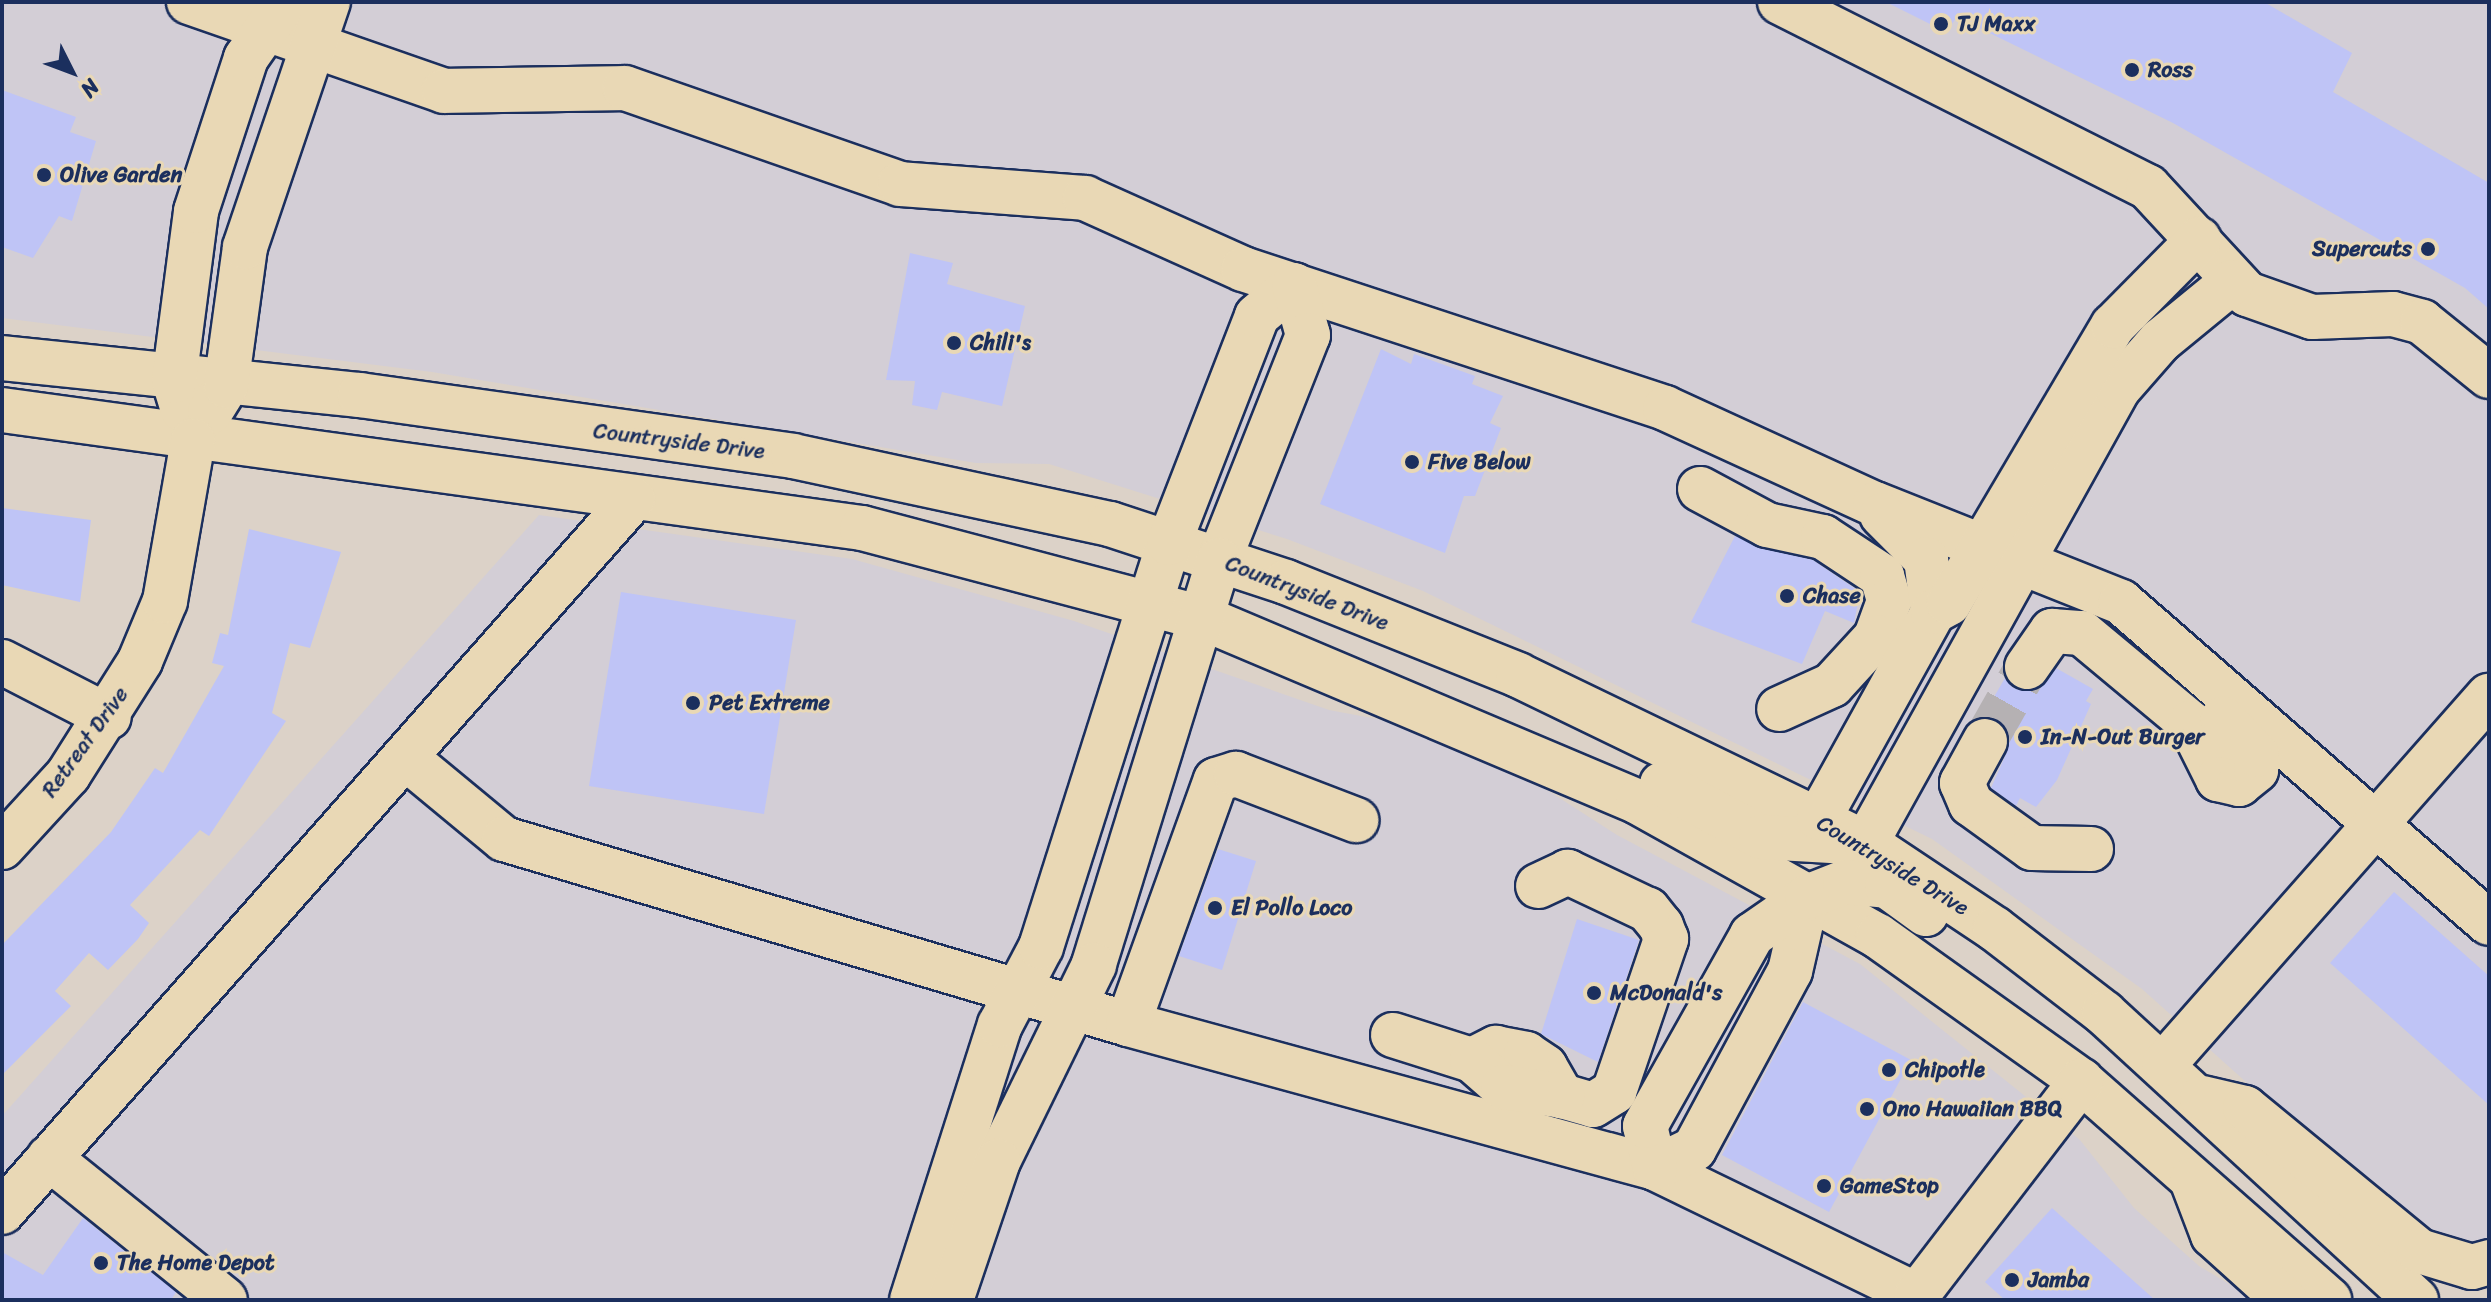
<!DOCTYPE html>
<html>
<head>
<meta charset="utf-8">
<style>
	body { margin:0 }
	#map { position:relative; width:2491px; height:1302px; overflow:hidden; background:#dcd2c8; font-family:Sriracha,sans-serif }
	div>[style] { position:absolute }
	.built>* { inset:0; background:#d3ced6 }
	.building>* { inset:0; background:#bfc4f6 }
	.minor-tunnel>* { height:44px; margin-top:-22px; transform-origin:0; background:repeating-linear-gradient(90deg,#b5b1b3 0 44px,transparent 0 66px) }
	.roads { filter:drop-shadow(2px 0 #1b2f5e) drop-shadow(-2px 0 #1b2f5e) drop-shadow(0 2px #1b2f5e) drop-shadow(0 -2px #1b2f5e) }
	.minor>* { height:44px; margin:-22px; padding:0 22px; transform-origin:22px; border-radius:22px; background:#e9d8b5 }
	.major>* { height:44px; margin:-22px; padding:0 22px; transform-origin:22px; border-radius:22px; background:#e9d8b5 }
	.dots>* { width:22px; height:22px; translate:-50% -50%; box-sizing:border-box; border:4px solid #e9d8b5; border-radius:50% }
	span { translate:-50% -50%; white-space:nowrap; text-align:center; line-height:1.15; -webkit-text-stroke:6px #e9d8b5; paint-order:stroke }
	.poi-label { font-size:22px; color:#1b2f5e; font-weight:700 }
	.left { translate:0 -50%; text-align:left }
	.right { translate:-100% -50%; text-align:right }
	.street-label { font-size:22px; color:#1b2f5e }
	.frame { position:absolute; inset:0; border:4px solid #1b2f5e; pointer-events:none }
	.north { position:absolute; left:32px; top:32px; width:80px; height:80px; -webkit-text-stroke:6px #e9d8b5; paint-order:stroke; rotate:132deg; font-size:22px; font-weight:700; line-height:32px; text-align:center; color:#1b2f5e }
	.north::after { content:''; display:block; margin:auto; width:28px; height:36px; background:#1b2f5e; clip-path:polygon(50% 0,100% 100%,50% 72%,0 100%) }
</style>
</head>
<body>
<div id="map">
	<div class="built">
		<i style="clip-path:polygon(2px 2px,2489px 2px,2489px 1245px,2474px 1248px,2406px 1225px,2142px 989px,1932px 839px,1423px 591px,1287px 539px,1049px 464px,976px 463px,432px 372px,2px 318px)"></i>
		<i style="clip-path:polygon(539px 515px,852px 559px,1074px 621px,1329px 710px,1398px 723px,1533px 781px,1617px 835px,1860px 964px,2080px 1140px,2134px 1208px,2199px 1266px,2256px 1300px,2px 1300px,2px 1116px)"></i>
	</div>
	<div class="building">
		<i style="clip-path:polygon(1886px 2px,2264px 2px,2352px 53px,2333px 92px,2489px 183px,2489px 309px,2465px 288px,2173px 123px,1957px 17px,1946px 32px)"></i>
		<i style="clip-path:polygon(2px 90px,76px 117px,70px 132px,96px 141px,72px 221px,59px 216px,33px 258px,2px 247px)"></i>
		<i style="clip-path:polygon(910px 253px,953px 263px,947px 284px,1025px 306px,1002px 406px,942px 392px,937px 410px,912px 405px,915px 381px,886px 380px)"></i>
		<i style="clip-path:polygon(1381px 349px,1411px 364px,1414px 354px,1475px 376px,1472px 384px,1503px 396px,1490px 423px,1501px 428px,1475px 496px,1464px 496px,1445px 553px,1320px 504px)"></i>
		<i style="clip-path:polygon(2px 508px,91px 520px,80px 602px,2px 585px)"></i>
		<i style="clip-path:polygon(249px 529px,341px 552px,310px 648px,290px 643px,272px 713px,286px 721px,209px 836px,200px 830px,130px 905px,149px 923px,138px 939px,108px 970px,89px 953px,55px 991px,71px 1006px,2px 1075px,2px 945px,111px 832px,155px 768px,163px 773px,224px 666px,212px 663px,220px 633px,228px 635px)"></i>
		<i style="clip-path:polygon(1735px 536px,1813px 560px,1860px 592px,1854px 623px,1825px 611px,1802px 664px,1691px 622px)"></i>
		<i style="clip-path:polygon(621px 592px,796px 620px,764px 814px,589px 786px)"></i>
		<i style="clip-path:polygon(2056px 668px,2093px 689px,2086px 701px,2091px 704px,2057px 780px,2036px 807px,2020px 798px,2016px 806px,1991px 788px,2007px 752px,2007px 729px,1983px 716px,2005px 678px,2013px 688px,2037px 690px)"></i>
		<i style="clip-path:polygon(1218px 849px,1256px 861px,1222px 970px,1179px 956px)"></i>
		<i style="clip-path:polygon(2394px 892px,2489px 976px,2489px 1105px,2330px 963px)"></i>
		<i style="clip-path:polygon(1577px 919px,1639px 940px,1598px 1062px,1541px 1034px)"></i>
		<i style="clip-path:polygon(1803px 1002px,1911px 1060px,1829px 1212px,1722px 1155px)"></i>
		<i style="clip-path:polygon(2052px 1208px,2155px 1300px,2005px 1300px,1985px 1282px)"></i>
		<i style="clip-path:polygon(83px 1218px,176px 1292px,171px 1300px,2px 1300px,2px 1252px,43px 1275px)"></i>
	</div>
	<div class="minor-tunnel">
		<i style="left:1985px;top:741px;width:85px;rotate:-60.4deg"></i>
	</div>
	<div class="roads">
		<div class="minor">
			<i style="left:189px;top:2px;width:270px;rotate:19.2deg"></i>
			<i style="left:444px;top:91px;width:181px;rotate:-0.9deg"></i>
			<i style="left:625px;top:88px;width:291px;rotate:19.2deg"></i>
			<i style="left:900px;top:184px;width:186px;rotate:4.3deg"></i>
			<i style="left:1085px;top:198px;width:173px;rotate:24.2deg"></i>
			<i style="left:1243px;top:269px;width:444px;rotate:18.2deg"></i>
			<i style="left:1665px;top:408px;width:231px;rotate:24.6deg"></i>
			<i style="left:1875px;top:504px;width:265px;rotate:21.7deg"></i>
			<i style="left:2121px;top:602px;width:488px;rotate:41.1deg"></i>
			<i style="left:1780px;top:2px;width:412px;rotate:26.7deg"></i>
			<i style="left:2148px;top:187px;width:146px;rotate:47.2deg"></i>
			<i style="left:2247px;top:294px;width:69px;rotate:19.5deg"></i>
			<i style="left:2312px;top:317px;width:81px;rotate:-2.1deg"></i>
			<i style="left:2393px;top:314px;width:30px;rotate:15deg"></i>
			<i style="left:2422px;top:322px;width:86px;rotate:38.9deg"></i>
			<i style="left:2px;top:358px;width:360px;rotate:5.9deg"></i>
			<i style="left:360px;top:395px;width:437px;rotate:8deg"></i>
			<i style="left:793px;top:456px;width:324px;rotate:12.1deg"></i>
			<i style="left:1110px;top:524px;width:185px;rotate:18.2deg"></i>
			<i style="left:1286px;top:582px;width:250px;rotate:21.8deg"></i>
			<i style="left:1518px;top:675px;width:386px;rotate:25.8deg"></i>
			<i style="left:1866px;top:843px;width:155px;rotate:33.7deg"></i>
			<i style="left:1995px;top:929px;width:138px;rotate:37.6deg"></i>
			<i style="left:2104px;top:1013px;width:424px;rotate:42.6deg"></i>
			<i style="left:2px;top:410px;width:868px;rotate:7.81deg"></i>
			<i style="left:862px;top:528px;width:353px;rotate:14.8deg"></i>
			<i style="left:1203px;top:618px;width:472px;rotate:22.9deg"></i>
			<i style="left:1638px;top:802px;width:275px;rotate:29.2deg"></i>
			<i style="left:1878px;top:936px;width:249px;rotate:35.5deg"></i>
			<i style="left:2081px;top:1081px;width:331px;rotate:41.4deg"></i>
			<i style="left:183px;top:410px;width:30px;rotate:-107deg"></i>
			<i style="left:174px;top:381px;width:171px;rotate:-82.6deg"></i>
			<i style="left:196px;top:211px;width:161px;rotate:-71.9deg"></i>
			<i style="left:246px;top:58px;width:68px;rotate:-55.1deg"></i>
			<i style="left:210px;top:412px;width:31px;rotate:-58deg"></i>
			<i style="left:226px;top:386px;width:140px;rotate:-82.2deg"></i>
			<i style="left:245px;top:247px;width:259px;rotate:-71.3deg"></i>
			<i style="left:1700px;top:489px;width:76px;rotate:28.2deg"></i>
			<i style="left:1767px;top:525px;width:57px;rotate:12.1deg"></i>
			<i style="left:1823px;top:537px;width:71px;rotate:33.5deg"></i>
			<i style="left:1882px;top:576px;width:26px;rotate:74deg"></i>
			<i style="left:1889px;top:601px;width:38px;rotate:110deg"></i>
			<i style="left:1876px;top:637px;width:65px;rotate:132.5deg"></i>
			<i style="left:1832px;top:685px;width:58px;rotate:155.6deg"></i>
			<i style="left:1882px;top:515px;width:62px;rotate:45deg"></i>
			<i style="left:1926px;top:559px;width:53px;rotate:82.5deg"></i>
			<i style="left:2px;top:662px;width:120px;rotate:27.2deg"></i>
			<i style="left:2027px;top:667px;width:44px;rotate:-55.2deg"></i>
			<i style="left:2052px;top:631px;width:30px;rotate:4deg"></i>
			<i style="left:2082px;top:633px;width:141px;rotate:39.8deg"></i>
			<i style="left:2190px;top:723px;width:63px;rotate:63.4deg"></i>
			<i style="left:2218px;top:779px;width:22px;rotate:13deg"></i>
			<i style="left:2239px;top:784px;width:22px;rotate:-39deg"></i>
			<i style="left:2256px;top:770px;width:15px;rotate:-86deg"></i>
			<i style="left:2257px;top:755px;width:50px;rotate:-133.4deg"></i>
			<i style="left:1985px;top:741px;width:48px;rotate:118.7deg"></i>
			<i style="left:1962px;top:783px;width:23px;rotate:67deg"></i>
			<i style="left:1971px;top:804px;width:75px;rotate:35.8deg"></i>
			<i style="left:2032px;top:848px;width:59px;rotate:1deg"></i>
			<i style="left:406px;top:758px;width:127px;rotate:39.6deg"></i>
			<i style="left:504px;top:839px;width:651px;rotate:16.51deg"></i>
			<i style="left:1128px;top:1024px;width:546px;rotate:15.28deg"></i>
			<i style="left:1655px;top:1168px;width:291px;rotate:25.9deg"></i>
			<i style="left:1917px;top:1295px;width:270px;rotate:-52.5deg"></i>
			<i style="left:1662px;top:784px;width:112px;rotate:28.2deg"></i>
			<i style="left:1761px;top:837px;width:105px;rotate:3.3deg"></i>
			<i style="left:1866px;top:843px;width:519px;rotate:-60.97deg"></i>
			<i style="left:2118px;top:389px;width:64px;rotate:-48.8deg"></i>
			<i style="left:2160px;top:341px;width:93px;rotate:-39.3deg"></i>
			<i style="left:1819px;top:818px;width:235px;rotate:-61deg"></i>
			<i style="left:1933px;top:612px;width:18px;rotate:-29deg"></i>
			<i style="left:1949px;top:603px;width:322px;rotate:-59.4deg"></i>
			<i style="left:2113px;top:326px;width:122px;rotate:-45.3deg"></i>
			<i style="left:2px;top:847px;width:98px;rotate:-47.5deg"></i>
			<i style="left:68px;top:775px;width:135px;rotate:-57.7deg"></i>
			<i style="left:140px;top:661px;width:65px;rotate:-67.4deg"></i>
			<i style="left:165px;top:601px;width:163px;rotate:-80.1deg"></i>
			<i style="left:1807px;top:897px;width:76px;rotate:102.9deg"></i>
			<i style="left:1790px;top:971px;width:202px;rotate:118.3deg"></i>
			<i style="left:1694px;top:1149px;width:43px;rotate:154deg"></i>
			<i style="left:1655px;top:1168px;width:43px;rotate:-103.4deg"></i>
			<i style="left:1645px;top:1126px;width:219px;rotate:-60.7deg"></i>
			<i style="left:1752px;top:935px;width:67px;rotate:-34.6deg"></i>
			<i style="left:1807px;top:897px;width:41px;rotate:-21.5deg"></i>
			<i style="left:1845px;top:882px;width:42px;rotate:5.4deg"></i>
			<i style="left:1887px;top:886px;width:48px;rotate:35.7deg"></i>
			<i style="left:1128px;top:1024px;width:259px;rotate:-70.2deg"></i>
			<i style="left:1216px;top:780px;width:21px;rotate:-17deg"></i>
			<i style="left:1236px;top:774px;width:129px;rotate:21deg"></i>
			<i style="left:1393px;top:1035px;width:83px;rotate:17.6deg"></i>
			<i style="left:1472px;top:1060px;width:27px;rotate:-27deg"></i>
			<i style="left:1496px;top:1048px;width:31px;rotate:11deg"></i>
			<i style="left:1526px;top:1054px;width:23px;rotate:34deg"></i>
			<i style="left:1545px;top:1067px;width:34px;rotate:60deg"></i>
			<i style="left:1562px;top:1096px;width:32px;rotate:16deg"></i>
			<i style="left:1593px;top:1105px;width:25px;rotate:-32deg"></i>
			<i style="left:1614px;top:1092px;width:162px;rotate:-71.2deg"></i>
			<i style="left:1666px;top:939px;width:14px;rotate:-111deg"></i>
			<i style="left:1661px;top:926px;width:21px;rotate:-129deg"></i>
			<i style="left:1648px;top:910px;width:89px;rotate:-154.6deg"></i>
			<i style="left:1568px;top:872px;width:33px;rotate:155deg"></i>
			<i style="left:1472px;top:1060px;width:41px;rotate:41.1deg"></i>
			<i style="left:1503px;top:1087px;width:60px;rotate:8.7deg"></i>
			<i style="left:2164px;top:1064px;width:491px;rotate:-48.6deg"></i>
			<i style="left:49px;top:1158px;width:226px;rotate:38.9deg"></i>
			<i style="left:2px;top:1212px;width:952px;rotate:-48.49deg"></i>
			<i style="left:912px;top:1300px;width:289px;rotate:-72.3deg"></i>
			<i style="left:1000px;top:1025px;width:88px;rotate:-62.3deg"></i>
			<i style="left:1041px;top:947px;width:424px;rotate:-72.4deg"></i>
			<i style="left:1169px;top:543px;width:243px;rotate:-68.8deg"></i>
			<i style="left:1257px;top:316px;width:48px;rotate:-40deg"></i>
			<i style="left:1294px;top:285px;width:52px;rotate:74.4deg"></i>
			<i style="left:1308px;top:335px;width:242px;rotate:111.6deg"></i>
			<i style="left:1219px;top:560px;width:424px;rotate:107.2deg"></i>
			<i style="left:1094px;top:965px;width:218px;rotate:116.1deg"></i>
			<i style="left:998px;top:1161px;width:147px;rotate:108.7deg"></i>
		</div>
		<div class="major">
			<i style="left:2202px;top:1098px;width:44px;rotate:13.1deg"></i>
			<i style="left:2245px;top:1108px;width:225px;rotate:39.4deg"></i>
			<i style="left:2419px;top:1251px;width:55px;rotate:16.8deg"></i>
			<i style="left:2472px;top:1267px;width:18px;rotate:-16deg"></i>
			<i style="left:2192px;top:1180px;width:59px;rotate:69.1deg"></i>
			<i style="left:2213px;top:1235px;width:97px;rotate:42.1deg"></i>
		</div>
	</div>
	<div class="dots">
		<i style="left:1941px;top:24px;background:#1b2f5e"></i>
		<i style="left:2132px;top:70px;background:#1b2f5e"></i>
		<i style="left:44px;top:175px;background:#1b2f5e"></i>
		<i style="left:2428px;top:249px;background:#1b2f5e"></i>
		<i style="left:954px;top:343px;background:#1b2f5e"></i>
		<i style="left:1412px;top:462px;background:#1b2f5e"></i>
		<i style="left:1787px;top:596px;background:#1b2f5e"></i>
		<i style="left:693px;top:703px;background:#1b2f5e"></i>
		<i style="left:2025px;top:737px;background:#1b2f5e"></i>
		<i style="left:1215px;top:908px;background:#1b2f5e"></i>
		<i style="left:1594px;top:993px;background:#1b2f5e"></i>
		<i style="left:1889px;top:1070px;background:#1b2f5e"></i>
		<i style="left:1867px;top:1109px;background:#1b2f5e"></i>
		<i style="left:1824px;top:1186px;background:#1b2f5e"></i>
		<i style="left:101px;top:1263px;background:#1b2f5e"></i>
		<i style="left:2012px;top:1280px;background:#1b2f5e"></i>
	</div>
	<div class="poi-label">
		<span class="left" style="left:1957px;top:24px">TJ Maxx</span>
		<span class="left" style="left:2148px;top:70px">Ross</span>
		<span class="left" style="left:60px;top:175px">Olive Garden</span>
		<span class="right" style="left:2412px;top:249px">Supercuts</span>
		<span class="left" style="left:970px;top:343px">Chili's</span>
		<span class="left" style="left:1428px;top:462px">Five Below</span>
		<span class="left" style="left:1803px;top:596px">Chase</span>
		<span class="left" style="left:709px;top:703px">Pet Extreme</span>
		<span class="left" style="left:2041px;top:737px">In-N-Out Burger</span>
		<span class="left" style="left:1231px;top:908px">El Pollo Loco</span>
		<span class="left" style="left:1610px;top:993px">McDonald's</span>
		<span class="left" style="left:1905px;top:1070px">Chipotle</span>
		<span class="left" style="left:1883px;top:1109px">Ono Hawaiian BBQ</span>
		<span class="left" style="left:1840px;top:1186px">GameStop</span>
		<span class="left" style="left:117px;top:1263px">The Home Depot</span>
		<span class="left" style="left:2028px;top:1280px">Jamba</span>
	</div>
	<div class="street-label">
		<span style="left:679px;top:441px;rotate:7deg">Countryside Drive</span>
		<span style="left:1307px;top:593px;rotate:21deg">Countryside Drive</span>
		<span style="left:85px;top:742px;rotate:-54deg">Retreat Drive</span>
		<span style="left:1893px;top:865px;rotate:31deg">Countryside Drive</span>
	</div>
	<div class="frame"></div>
	<div class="north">N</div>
</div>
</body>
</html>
